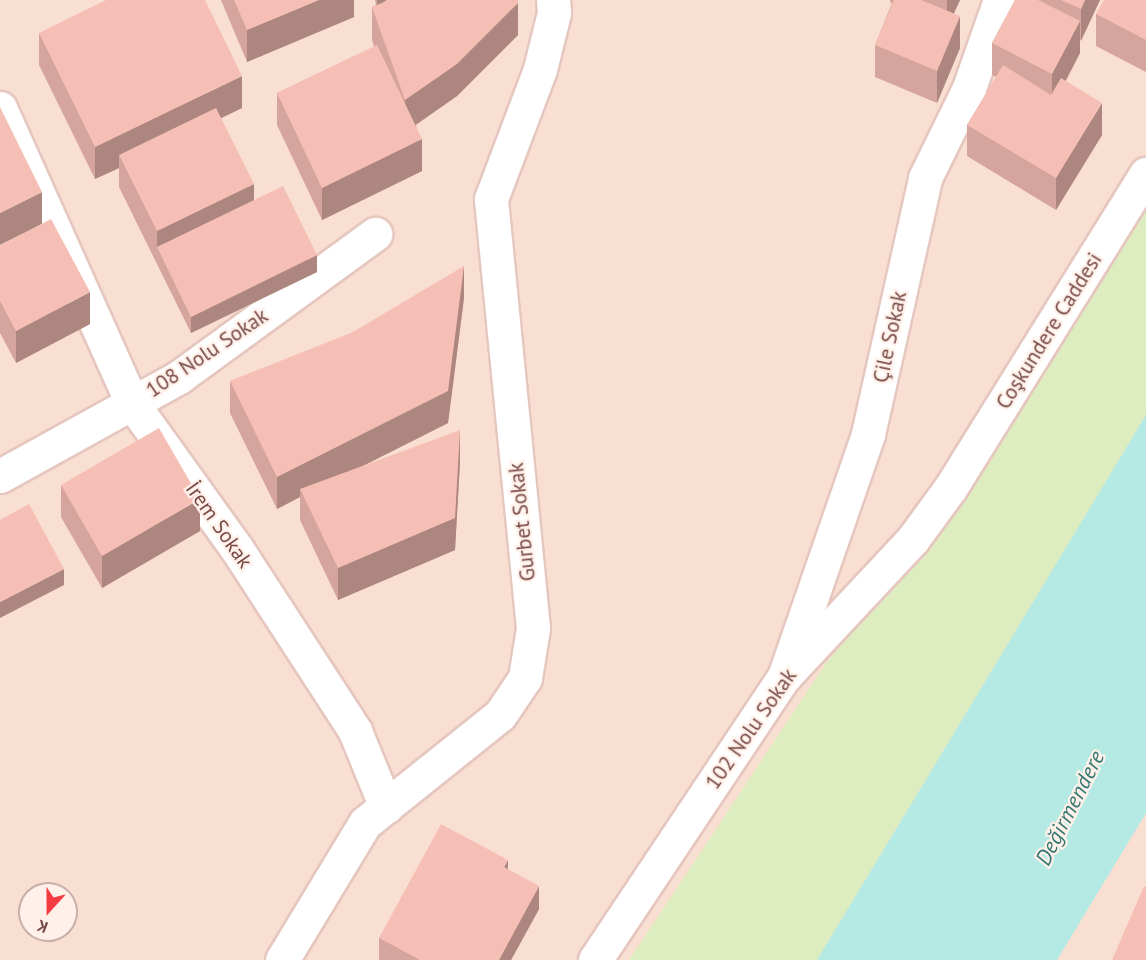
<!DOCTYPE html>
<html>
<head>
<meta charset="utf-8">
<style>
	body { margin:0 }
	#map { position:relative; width:1146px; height:960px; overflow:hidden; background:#feebe1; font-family:"PT Sans",sans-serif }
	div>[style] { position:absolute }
	.residential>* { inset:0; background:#f9ded2 }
	.green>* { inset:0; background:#deedbf }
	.water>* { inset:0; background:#b4eae3 }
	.roads { filter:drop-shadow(2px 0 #e5c7bf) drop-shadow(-2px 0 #e5c7bf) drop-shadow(0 2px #e5c7bf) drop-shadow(0 -2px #e5c7bf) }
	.minor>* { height:33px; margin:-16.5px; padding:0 16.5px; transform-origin:16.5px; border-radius:16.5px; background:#fff }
	.tertiary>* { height:33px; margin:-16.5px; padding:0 16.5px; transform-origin:16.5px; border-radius:16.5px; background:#fff }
	.wall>* { inset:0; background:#d4a49d }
	.shaded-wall>* { inset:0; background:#ac867f }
	.building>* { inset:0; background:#f6bfb6 }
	span { translate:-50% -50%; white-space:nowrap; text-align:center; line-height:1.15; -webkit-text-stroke:4.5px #fff1ea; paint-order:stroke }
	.street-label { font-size:21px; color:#784a46 }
	.water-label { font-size:22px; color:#357872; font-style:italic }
	.north { position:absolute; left:18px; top:882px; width:60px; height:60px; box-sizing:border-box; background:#fff1ea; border:2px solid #c9aea8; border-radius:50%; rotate:201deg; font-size:16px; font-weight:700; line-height:24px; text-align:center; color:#784a46 }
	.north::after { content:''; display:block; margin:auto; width:21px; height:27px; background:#f43b42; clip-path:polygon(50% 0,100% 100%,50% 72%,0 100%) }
</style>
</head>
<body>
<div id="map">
	<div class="residential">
		<i style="clip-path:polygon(evenodd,0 0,1146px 0,1146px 960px,0 960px,0 0,30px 894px,66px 894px,66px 930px,30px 930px,30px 894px)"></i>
	</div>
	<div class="green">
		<i style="clip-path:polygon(1146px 187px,1146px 415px,817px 960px,629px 960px,827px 662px,908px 562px)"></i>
	</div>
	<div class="water">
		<i style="clip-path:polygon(1146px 415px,1146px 813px,1057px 960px,817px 960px)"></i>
	</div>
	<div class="roads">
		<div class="minor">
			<i style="left:0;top:108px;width:323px;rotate:65.9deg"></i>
			<i style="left:132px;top:403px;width:180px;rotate:54.3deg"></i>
			<i style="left:237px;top:549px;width:217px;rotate:57deg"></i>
			<i style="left:355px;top:731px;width:82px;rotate:67.8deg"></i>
			<i style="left:0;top:476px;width:205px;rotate:-28.9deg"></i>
			<i style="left:179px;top:377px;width:243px;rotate:-36.1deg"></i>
			<i style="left:784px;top:677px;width:257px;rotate:-70.9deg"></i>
			<i style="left:868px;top:434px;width:262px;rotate:-77.4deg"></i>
			<i style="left:925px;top:178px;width:100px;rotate:-63.9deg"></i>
			<i style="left:969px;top:88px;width:93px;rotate:-70.6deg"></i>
			<i style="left:282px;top:960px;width:160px;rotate:-58.8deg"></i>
			<i style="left:365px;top:823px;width:173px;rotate:-38.7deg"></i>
			<i style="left:500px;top:715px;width:45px;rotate:-56deg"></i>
			<i style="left:525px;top:678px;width:51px;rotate:-80.9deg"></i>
			<i style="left:533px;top:628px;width:431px;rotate:-95.6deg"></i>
			<i style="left:491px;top:199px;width:139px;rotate:-69.3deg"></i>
			<i style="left:540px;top:69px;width:58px;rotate:-76deg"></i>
			<i style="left:554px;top:13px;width:13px;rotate:-94deg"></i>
			<i style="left:595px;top:960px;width:340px;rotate:-56.3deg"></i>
			<i style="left:784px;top:677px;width:189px;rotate:-46.9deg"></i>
			<i style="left:913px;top:539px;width:64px;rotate:-53.8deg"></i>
		</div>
		<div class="tertiary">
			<i style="left:951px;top:487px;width:369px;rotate:-58.1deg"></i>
		</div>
	</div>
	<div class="wall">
		<i style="clip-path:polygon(221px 0,354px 0,354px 17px,247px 62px)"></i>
		<i style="clip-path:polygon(375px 0,387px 0,383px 3px,518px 35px,457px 96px,416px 125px,422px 171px,322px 220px,277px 125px,277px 93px,374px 47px,372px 39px,372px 7px,376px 5px)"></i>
		<i style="clip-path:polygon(890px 0,960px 0,954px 14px,960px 48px,937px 103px,875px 77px,875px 45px,892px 3px,890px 2px)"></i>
		<i style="clip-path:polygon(1015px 0,1100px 0,1080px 41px,1080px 53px,1066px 81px,1102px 135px,1056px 210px,967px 156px,967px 125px,996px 77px,992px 75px,992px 43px)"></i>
		<i style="clip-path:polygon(1146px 0,1146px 72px,1096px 46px,1096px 14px)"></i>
		<i style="clip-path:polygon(39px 33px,242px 108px,221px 118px,254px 200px,317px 272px,191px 333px,119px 187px,119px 168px,95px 179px,39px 65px)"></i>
		<i style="clip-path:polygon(0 246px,90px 324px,16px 363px,0 333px)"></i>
		<i style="clip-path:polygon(464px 298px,448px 423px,363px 466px,460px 462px,455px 550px,338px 600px,300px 520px,300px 497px,277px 509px,230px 413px,230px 381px)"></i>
		<i style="clip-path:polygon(61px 485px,200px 531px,102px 588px,61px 517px)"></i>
		<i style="clip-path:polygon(508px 869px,539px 909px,511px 960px,379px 960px,379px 938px)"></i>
	</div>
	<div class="shaded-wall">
		<i style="clip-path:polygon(319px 0,354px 0,354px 17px,247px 62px,247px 30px)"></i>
		<i style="clip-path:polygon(377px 0,387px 0,377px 6px)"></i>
		<i style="clip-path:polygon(947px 0,960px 0,947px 27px)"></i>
		<i style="clip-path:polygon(1085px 0,1100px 0,1081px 41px,1081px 9px)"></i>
		<i style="clip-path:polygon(518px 3px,518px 35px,457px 96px,405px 132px,405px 100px)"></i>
		<i style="clip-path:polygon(960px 16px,960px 48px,937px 103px,937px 71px)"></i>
		<i style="clip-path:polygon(1080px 21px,1080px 53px,1052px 106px,1052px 74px)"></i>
		<i style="clip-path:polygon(242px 76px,242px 108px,124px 165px,119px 155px,119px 168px,95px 179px,95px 147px)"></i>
		<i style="clip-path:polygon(1102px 103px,1102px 135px,1056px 210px,1056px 178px)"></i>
		<i style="clip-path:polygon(422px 139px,422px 171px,322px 220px,322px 188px)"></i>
		<i style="clip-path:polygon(254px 184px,254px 216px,157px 247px,157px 231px)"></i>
		<i style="clip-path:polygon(42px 192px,42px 224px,0 245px,0 213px)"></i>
		<i style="clip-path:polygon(317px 255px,317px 272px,191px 333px,191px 317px)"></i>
		<i style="clip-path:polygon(464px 266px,464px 298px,448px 423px,303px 496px,300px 489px,300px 497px,277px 509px,277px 477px)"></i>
		<i style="clip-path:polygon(90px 292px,90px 324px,16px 363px,16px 331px)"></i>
		<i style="clip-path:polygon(460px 430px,460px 462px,455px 550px,338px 600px,338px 568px)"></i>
		<i style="clip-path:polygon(200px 499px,200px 531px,102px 588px,102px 556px)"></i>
		<i style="clip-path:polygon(64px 569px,64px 585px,0 618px,0 602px)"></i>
		<i style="clip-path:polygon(508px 860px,508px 882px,504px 867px)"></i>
		<i style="clip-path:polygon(539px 886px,539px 909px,511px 960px,499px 960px)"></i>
	</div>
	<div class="building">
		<i style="clip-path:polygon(106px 0,205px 0,242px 76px,95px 147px,39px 33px)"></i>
		<i style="clip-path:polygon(234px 0,319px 0,247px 30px)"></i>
		<i style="clip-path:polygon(389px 0,518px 0,518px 3px,457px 64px,405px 100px,372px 7px)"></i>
		<i style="clip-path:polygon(894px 0,921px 0,960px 16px,937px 71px,875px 45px)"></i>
		<i style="clip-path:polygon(1015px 0,1038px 0,1080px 21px,1052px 74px,992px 43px)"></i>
		<i style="clip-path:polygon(1061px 0,1085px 0,1081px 9px)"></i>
		<i style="clip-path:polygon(1104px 0,1146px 0,1146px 40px,1096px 14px)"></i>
		<i style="clip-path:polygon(377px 45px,422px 139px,322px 188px,277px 93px)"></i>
		<i style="clip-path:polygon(1003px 65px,1051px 95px,1061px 78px,1102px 103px,1056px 178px,967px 125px)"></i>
		<i style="clip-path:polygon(0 107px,42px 192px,0 213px)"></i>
		<i style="clip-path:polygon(216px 108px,254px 184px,157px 231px,119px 155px)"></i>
		<i style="clip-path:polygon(283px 186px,317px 255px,191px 317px,157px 247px)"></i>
		<i style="clip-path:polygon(51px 219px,90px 292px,16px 331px,0 301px,0 246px)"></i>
		<i style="clip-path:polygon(464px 266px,448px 391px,277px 477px,230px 381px,353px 332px)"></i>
		<i style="clip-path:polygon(159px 428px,200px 499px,102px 556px,61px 485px)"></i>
		<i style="clip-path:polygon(460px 430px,455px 518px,338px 568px,300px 489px)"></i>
		<i style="clip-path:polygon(29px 504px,64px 569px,0 602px,0 520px)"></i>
		<i style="clip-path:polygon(441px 824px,508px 860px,504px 867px,539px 886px,499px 960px,420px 960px,379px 938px)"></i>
		<i style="clip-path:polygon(1144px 886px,1146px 887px,1146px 960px,1112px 960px)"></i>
	</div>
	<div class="street-label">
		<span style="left:1049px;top:331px;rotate:-58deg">Coşkundere Caddesi</span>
		<span style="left:890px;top:337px;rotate:-78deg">Çile Sokak</span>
		<span style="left:207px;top:353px;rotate:-34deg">108 Nolu Sokak</span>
		<span style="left:522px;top:522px;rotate:-96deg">Gurbet Sokak</span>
		<span style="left:219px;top:525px;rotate:55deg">İrem Sokak</span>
		<span style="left:751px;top:729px;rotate:-55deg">102 Nolu Sokak</span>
	</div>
	<div class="water-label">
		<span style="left:1070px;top:808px;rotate:-63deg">Değirmendere</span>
	</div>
	<div class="north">K</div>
</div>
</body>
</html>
